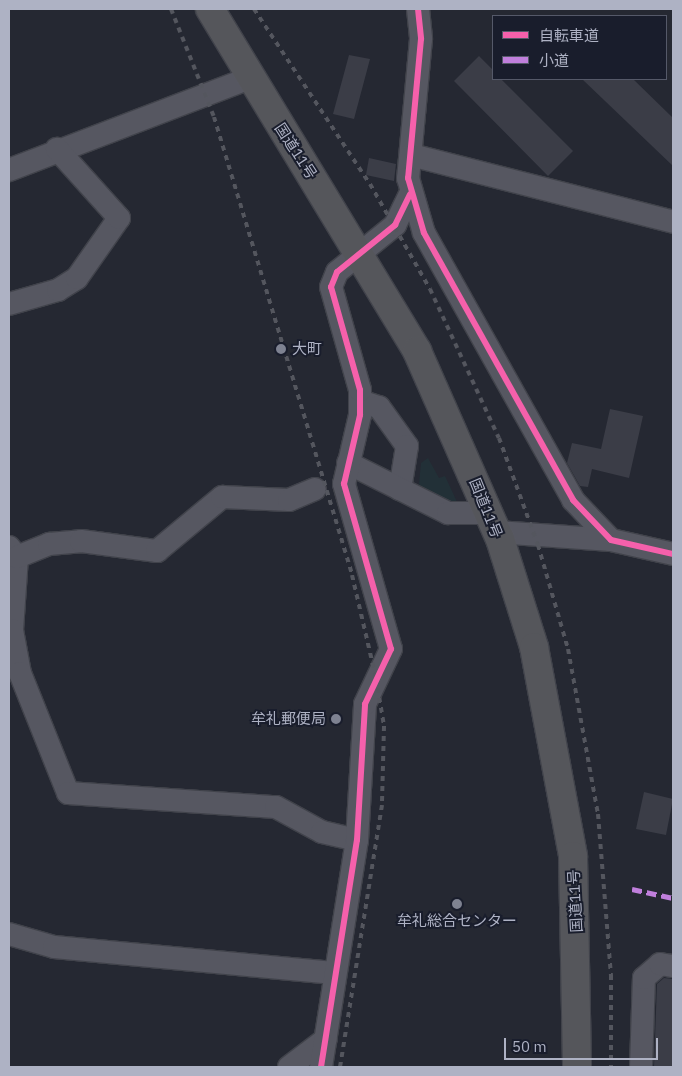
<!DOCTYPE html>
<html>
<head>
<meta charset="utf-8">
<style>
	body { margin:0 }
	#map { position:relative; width:682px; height:1076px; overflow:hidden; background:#252832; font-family:"IBM Plex Sans","Noto Sans JP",sans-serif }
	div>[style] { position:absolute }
	.green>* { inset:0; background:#223037 }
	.building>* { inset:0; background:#3b3d47 }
	.roads { filter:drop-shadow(1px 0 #41434b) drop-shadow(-1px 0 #41434b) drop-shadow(0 1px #41434b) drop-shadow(0 -1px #41434b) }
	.minor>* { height:22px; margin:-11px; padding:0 11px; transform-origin:11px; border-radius:11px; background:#565761 }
	.highway>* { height:28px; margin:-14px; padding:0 14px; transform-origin:14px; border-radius:14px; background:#55565b }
	.rail>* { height:4px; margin-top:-2px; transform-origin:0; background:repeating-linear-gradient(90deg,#54565e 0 5px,transparent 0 10px) }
	.quiet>* { height:5px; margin-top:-2.5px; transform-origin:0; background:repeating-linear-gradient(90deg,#c07fdc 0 10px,transparent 0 15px) }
	.cycleway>* { height:6px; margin:-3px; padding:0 3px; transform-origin:3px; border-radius:3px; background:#f560ab }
	.dots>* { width:14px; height:14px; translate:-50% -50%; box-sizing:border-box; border:2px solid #191d2c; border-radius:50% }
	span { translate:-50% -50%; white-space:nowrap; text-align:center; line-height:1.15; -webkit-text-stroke:4px #191d2c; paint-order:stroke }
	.street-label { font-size:15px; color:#aeb2c4 }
	.poi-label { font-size:15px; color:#aeb2c4 }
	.left { translate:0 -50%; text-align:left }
	.right { translate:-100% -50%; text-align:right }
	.frame { position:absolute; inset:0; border:10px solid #aeb2c4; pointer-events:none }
	.legend { position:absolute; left:492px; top:15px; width:175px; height:65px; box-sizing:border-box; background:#191d2c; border:1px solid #555969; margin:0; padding:6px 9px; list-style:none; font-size:15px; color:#aeb2c4 }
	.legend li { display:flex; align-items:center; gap:10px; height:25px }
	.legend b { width:25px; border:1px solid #555969 }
	.scale { position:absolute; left:504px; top:1038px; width:154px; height:22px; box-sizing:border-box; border:2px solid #aeb2c4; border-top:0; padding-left:6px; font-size:15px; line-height:18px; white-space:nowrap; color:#aeb2c4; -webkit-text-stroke:4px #191d2c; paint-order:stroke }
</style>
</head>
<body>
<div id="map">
	<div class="green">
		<i style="clip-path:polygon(428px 458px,439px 478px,445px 476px,458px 504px,428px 495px,419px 484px,421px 463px)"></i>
	</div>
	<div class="building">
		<i style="clip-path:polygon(349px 55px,370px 59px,354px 119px,333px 114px)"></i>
		<i style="clip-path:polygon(479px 56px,493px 70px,493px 79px,501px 79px,573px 151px,548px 176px,454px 81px)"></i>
		<i style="clip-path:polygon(582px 79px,633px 79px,673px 118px,673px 166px)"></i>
		<i style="clip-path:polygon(369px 158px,396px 164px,394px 181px,366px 175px)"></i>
		<i style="clip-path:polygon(610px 409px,643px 416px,629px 478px,592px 469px,588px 487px,580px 486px,567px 463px,572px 443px,601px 449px)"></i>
		<i style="clip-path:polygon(644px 792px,673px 799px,666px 835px,636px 829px)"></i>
		<i style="clip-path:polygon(664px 978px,673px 979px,672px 1067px,654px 1067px,657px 984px)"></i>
	</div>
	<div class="roads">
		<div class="minor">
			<i style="left:418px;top:9px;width:30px;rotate:84deg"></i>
			<i style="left:421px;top:39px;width:140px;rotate:95.3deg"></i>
			<i style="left:408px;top:178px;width:57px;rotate:73.8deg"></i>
			<i style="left:424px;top:233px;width:306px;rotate:60.8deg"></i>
			<i style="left:573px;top:500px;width:55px;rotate:46.5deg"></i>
			<i style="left:611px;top:540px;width:64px;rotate:12.7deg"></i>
			<i style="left:411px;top:155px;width:270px;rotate:14.3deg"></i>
			<i style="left:9px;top:170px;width:258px;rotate:-20.9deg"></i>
			<i style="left:9px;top:304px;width:51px;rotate:-15.9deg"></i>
			<i style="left:58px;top:290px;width:22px;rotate:-32deg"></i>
			<i style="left:77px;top:278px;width:73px;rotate:-55deg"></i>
			<i style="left:119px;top:218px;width:93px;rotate:-131.9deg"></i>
			<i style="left:360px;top:401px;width:20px;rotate:18deg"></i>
			<i style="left:379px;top:407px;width:48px;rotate:54.3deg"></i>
			<i style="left:407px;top:446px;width:44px;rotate:99.2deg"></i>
			<i style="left:348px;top:463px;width:112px;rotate:26.6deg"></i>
			<i style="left:448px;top:513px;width:42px"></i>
			<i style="left:497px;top:532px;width:114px;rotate:4deg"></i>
			<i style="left:9px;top:547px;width:13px;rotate:51deg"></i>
			<i style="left:17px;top:557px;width:73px;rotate:93.9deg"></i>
			<i style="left:12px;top:630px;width:44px;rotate:79.5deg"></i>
			<i style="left:20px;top:673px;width:129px;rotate:68.2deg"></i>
			<i style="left:68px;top:793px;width:208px;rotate:3.9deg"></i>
			<i style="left:276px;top:807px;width:52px;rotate:28.5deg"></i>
			<i style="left:322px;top:832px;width:36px;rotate:13deg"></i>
			<i style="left:17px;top:557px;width:35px;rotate:-22deg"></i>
			<i style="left:49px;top:544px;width:32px;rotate:-5deg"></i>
			<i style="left:81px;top:541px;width:77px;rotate:7.5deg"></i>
			<i style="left:157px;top:551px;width:85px;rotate:-39.7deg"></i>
			<i style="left:222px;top:497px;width:67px;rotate:2.6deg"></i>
			<i style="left:289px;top:500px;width:28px;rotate:-23deg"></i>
			<i style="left:9px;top:934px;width:47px;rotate:16.1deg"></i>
			<i style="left:54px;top:947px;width:281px;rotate:5.3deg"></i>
			<i style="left:289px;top:1067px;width:46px;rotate:-37.1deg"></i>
			<i style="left:321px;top:1067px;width:230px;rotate:-81deg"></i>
			<i style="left:357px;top:840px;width:136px;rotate:-86.6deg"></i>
			<i style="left:365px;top:704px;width:61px;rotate:-64.7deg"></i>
			<i style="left:391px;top:649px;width:172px;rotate:-105.9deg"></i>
			<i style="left:344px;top:484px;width:71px;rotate:-76.9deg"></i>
			<i style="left:360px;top:415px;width:25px;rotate:-90deg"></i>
			<i style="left:360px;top:390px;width:107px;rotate:-105.7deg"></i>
			<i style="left:331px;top:287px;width:16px;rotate:-68deg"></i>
			<i style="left:337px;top:272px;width:75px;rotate:-39deg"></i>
			<i style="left:395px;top:225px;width:34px;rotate:-64deg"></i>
			<i style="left:641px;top:1067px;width:89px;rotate:-88.1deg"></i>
			<i style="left:644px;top:978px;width:21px;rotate:-41deg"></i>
			<i style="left:660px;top:964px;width:13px;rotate:9deg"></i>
		</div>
		<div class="highway">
			<i style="left:210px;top:9px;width:400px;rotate:58.8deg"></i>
			<i style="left:417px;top:351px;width:206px;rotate:66.2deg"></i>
			<i style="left:500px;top:539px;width:113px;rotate:72.5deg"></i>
			<i style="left:534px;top:647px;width:213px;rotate:79.4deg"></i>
			<i style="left:573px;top:856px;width:211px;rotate:88.9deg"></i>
		</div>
	</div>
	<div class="rail">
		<i style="left:171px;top:9px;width:116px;rotate:68.3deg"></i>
		<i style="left:214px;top:117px;width:478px;rotate:73.2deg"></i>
		<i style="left:352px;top:575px;width:106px;rotate:76.9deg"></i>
		<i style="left:376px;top:678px;width:49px;rotate:80.5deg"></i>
		<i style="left:384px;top:726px;width:79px;rotate:91.5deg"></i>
		<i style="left:382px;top:805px;width:265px;rotate:99.1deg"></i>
		<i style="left:254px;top:9px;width:210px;rotate:56.5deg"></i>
		<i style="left:370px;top:184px;width:121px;rotate:60.3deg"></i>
		<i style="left:430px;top:289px;width:164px;rotate:65.2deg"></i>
		<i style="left:499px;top:438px;width:114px;rotate:70deg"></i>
		<i style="left:538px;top:545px;width:108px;rotate:73.9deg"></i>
		<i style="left:568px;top:649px;width:168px;rotate:79.7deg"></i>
		<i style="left:598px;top:814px;width:162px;rotate:85.4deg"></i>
		<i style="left:611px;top:975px;width:92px;rotate:90deg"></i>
	</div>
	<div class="quiet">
		<i style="left:632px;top:889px;width:42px;rotate:12.4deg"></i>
	</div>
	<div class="cycleway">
		<i style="left:418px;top:9px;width:30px;rotate:84deg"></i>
		<i style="left:421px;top:39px;width:140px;rotate:95.3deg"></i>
		<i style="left:408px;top:178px;width:57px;rotate:73.8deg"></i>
		<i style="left:424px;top:233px;width:306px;rotate:60.8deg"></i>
		<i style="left:573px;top:500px;width:55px;rotate:46.5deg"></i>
		<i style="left:611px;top:540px;width:64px;rotate:12.7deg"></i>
		<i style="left:321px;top:1067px;width:230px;rotate:-81deg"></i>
		<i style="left:357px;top:840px;width:136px;rotate:-86.6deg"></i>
		<i style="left:365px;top:704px;width:61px;rotate:-64.7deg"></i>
		<i style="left:391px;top:649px;width:172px;rotate:-105.9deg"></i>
		<i style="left:344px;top:484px;width:71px;rotate:-76.9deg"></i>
		<i style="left:360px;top:415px;width:25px;rotate:-90deg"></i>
		<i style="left:360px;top:390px;width:107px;rotate:-105.7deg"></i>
		<i style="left:331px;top:287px;width:16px;rotate:-68deg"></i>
		<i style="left:337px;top:272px;width:75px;rotate:-39deg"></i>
		<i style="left:395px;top:225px;width:34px;rotate:-64deg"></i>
	</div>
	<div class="dots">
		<i style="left:281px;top:349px;background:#7e8291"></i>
		<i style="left:336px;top:719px;background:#7e8291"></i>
		<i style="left:457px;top:904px;background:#7e8291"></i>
	</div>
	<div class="street-label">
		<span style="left:296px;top:151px;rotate:57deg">国道11号</span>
		<span style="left:486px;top:508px;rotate:68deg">国道11号</span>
		<span style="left:575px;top:901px;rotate:-93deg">国道11号</span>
	</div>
	<div class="poi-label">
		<span class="left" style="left:292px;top:349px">大町</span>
		<span class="right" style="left:326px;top:719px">牟礼郵便局</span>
		<span style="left:457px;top:921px">牟礼総合センター</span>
	</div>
	<div class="frame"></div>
	<ul class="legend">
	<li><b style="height:6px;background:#f560ab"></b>自転車道</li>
	<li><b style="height:6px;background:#c07fdc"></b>小道</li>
	</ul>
	<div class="scale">50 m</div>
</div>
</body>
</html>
